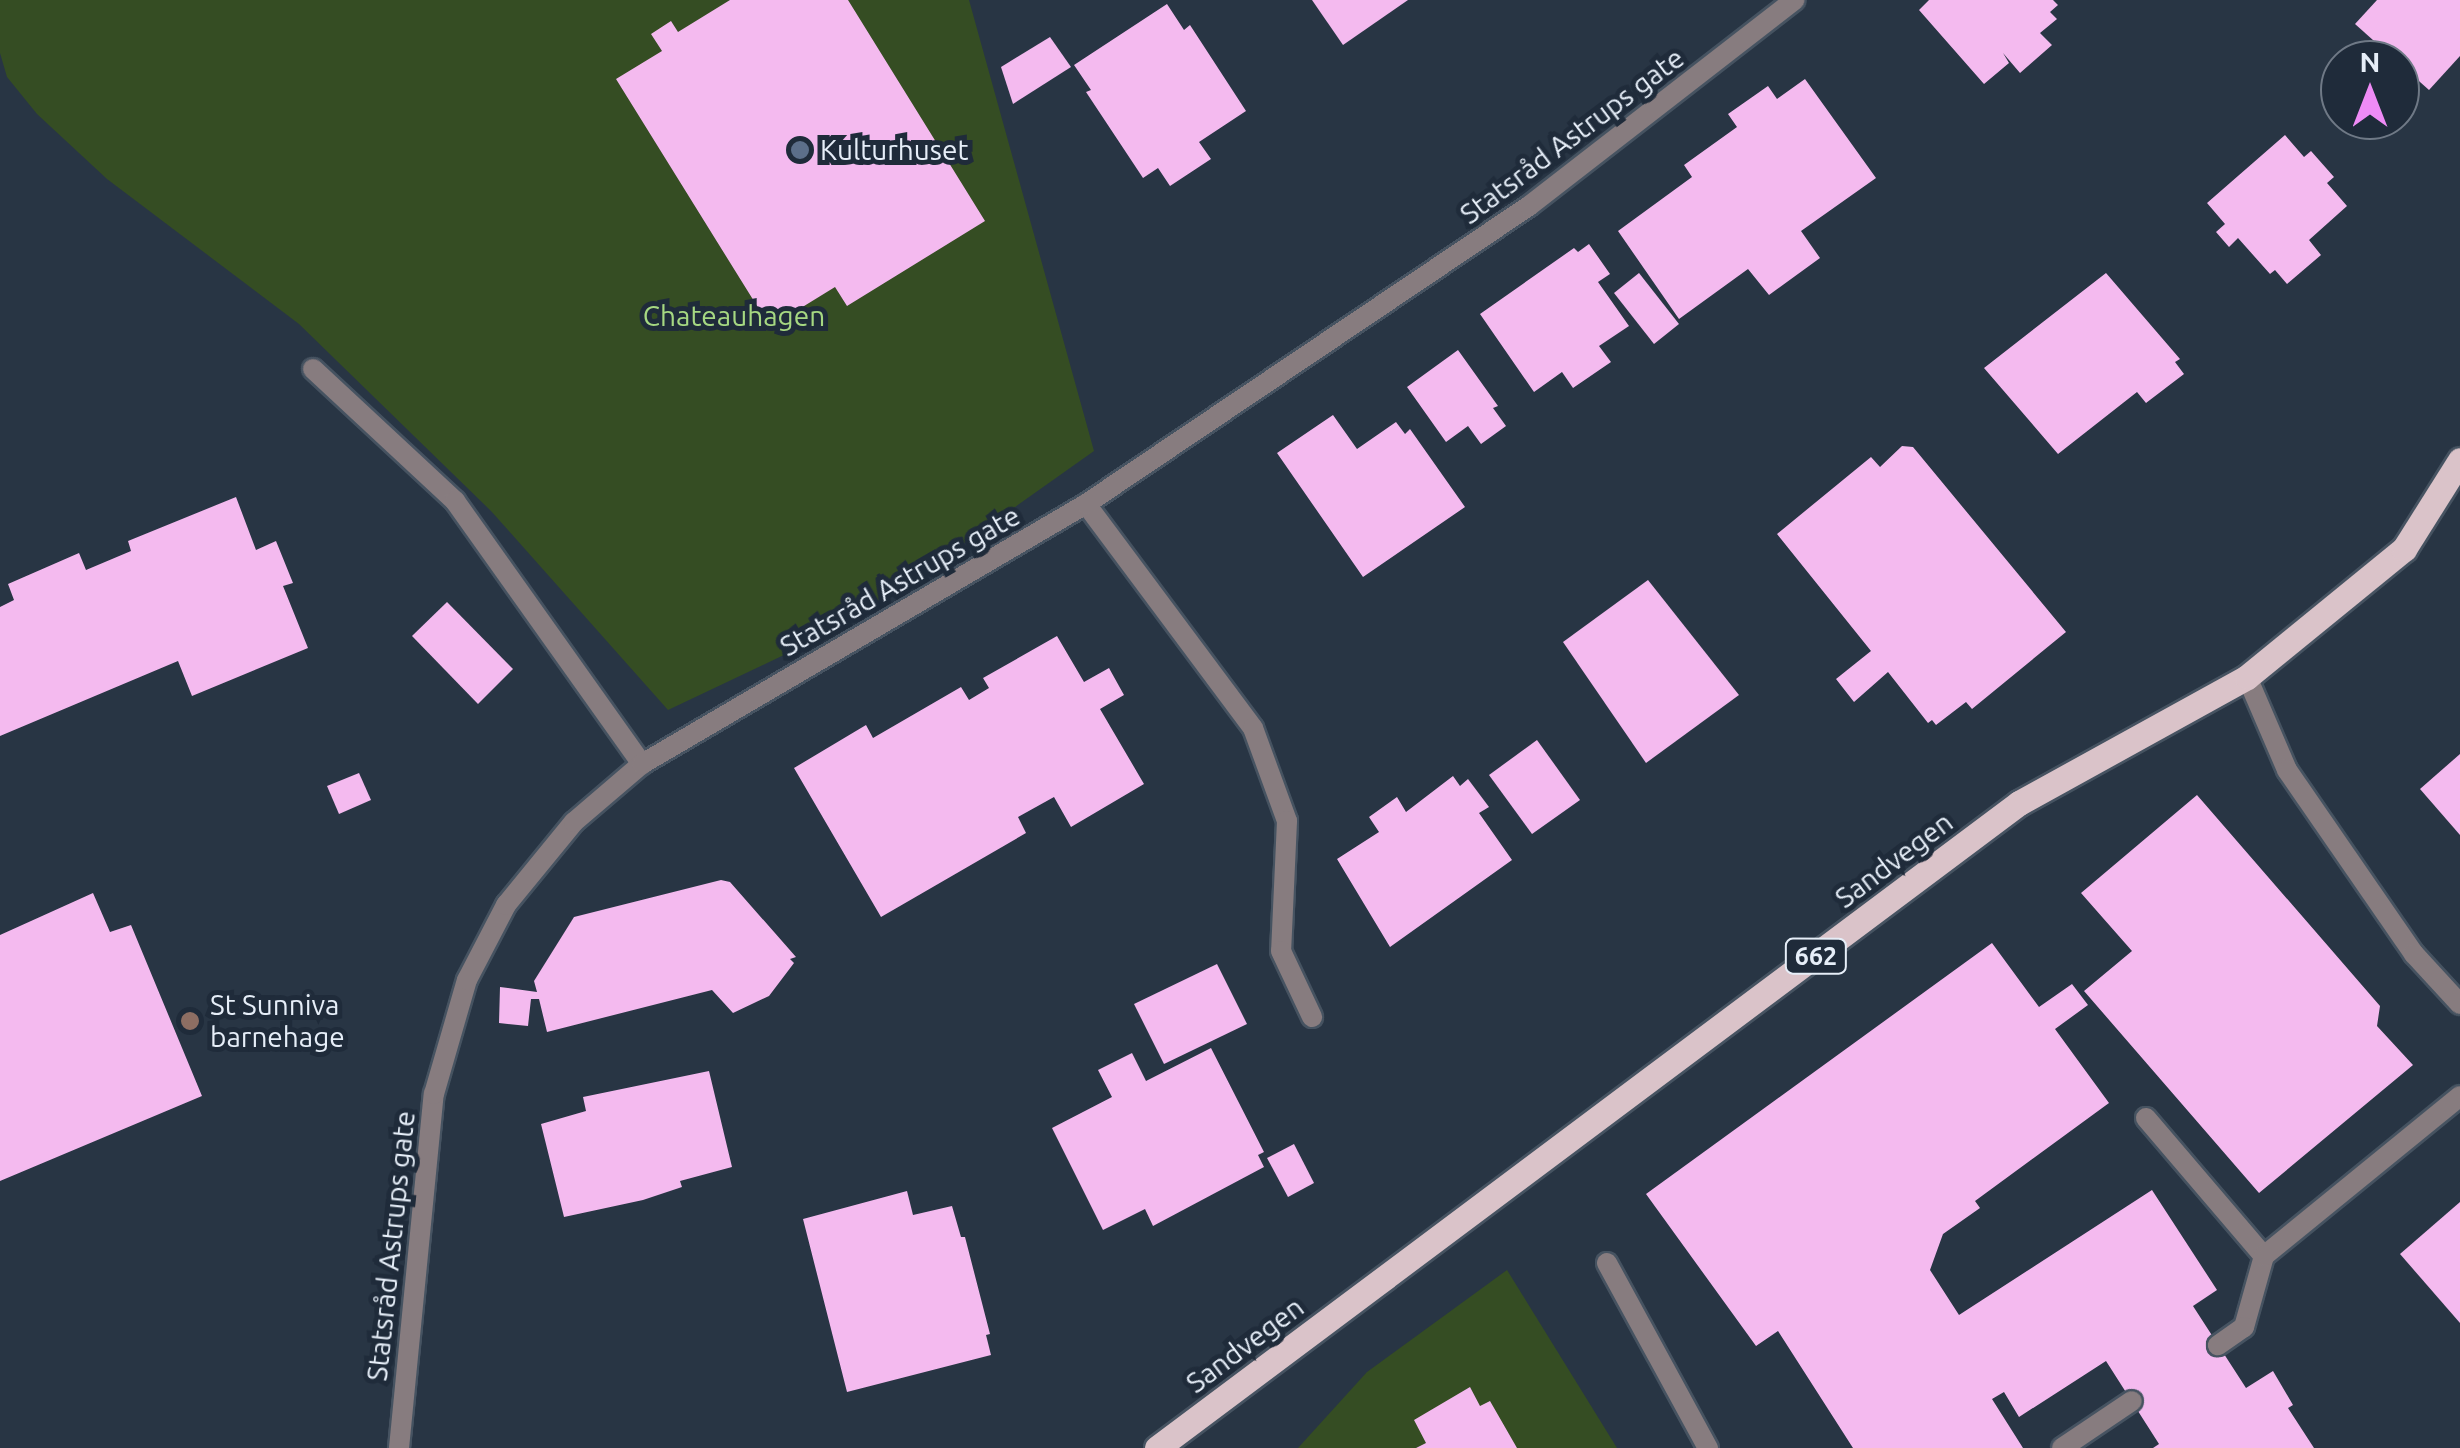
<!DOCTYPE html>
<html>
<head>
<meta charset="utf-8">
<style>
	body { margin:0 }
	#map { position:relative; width:2460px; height:1448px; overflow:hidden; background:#283544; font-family:Ubuntu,sans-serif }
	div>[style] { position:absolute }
	.green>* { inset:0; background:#354d23 }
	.building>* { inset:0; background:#f4baef }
	.roads { filter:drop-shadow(2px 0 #465361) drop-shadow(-2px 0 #465361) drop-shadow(0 2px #465361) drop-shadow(0 -2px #465361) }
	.lane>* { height:20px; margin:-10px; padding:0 10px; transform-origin:10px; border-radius:10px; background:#877c7f }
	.street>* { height:20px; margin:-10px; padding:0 10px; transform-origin:10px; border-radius:10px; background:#877c7f }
	.primary>* { height:25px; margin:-12.5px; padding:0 12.5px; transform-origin:12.5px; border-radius:12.5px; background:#dac3c9 }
	.dots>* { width:28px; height:28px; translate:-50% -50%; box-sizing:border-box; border:5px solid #1f2b3a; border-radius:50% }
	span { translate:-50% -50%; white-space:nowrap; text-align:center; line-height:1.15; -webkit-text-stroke:10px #1f2b3a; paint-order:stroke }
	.shield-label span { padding:2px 8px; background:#1f2b3a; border:2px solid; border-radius:8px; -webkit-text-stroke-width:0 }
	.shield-label { font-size:25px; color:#e6eef8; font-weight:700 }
	.street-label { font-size:28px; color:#e6eef8 }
	.poi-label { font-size:28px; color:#e6eef8 }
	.left { translate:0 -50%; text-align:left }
	.park-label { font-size:28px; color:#a6d882 }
	.north { position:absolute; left:2320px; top:40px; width:100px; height:100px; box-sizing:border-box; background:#1f2b3a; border:2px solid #6f7986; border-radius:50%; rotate:0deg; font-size:28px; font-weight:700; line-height:40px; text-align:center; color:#e6eef8 }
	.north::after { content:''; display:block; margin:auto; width:35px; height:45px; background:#ef8bf6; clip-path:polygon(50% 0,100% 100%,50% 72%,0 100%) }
</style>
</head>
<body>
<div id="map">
	<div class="green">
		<i style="clip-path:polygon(0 0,969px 0,1094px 451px,891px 595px,786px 654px,668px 710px,491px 511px,299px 324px,107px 179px,37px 114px,7px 77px,0 53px)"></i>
		<i style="clip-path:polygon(1507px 1270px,1617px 1448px,1298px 1448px,1367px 1372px)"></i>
	</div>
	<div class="building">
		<i style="clip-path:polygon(730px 0,848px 0,985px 221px,847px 306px,835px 287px,770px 327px,616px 79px,662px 51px,651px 34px,671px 21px,678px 32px)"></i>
		<i style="clip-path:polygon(1312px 0,1408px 0,1343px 45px)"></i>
		<i style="clip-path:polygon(1929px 0,2053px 0,2058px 5px,2050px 12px,2057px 19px,2040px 33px,2052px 45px,2020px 73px,2003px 53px,2009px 63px,1984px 84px,1919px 10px)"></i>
		<i style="clip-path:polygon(2377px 0,2460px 0,2460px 56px,2429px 90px,2355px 24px)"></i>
		<i style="clip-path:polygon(1167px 4px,1184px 30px,1190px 25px,1246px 111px,1199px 142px,1211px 159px,1170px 186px,1158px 168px,1143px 178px,1086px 92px,1091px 90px,1074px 65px)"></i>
		<i style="clip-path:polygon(1050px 37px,1071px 67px,1013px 104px,1001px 67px)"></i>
		<i style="clip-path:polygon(1805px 79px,1876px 178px,1801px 231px,1820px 258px,1769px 295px,1748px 269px,1679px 319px,1618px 231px,1692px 177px,1684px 165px,1737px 127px,1728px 114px,1768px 86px,1777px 99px)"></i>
		<i style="clip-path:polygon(2285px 135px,2304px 157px,2311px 151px,2334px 177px,2327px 183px,2347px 206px,2309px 240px,2321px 255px,2287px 284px,2275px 270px,2270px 274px,2238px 238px,2229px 247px,2216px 232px,2225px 224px,2207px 203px)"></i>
		<i style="clip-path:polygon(1589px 244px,1610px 274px,1598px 282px,1629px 326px,1599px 346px,1611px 362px,1573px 388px,1562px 372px,1534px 392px,1480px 314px,1574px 248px,1578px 252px)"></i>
		<i style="clip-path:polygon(1639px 273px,1679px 324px,1654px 344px,1614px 293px)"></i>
		<i style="clip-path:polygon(2106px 273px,2180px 359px,2175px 362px,2184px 374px,2146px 403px,2137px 392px,2058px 454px,1984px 368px)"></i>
		<i style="clip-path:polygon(1458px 350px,1498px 406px,1493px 408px,1506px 426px,1481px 444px,1468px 426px,1446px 442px,1407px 387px)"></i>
		<i style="clip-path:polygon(1333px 415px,1357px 449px,1396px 422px,1405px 434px,1410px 429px,1465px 507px,1363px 577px,1277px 453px)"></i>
		<i style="clip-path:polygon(1902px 446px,1913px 447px,2066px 632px,1972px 709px,1966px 702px,1936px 725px,1932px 720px,1928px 723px,1888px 672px,1854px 702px,1836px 679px,1871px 651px,1777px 534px,1871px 457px,1880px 467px)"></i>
		<i style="clip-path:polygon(236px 497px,256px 550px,276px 541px,293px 583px,283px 586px,308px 648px,192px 696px,178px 661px,0 736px,0 607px,14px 600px,8px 584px,79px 553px,86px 570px,131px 551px,128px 541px)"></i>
		<i style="clip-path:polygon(1648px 580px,1739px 695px,1646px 763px,1563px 642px)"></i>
		<i style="clip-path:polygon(447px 602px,513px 669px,478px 704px,412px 636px)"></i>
		<i style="clip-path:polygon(1057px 636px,1084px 682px,1109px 668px,1124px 695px,1100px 709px,1144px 784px,1071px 827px,1054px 797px,1018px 817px,1026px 833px,881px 917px,794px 768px,866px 725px,873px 738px,961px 687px,969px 700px,989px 688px,983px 678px)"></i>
		<i style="clip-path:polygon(1537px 740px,1580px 800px,1532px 834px,1489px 775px)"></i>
		<i style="clip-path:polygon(2460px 754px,2460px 835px,2420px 789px)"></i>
		<i style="clip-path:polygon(359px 773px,371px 800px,339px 814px,327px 786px)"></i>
		<i style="clip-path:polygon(1453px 776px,1460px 786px,1468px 779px,1489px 807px,1479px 813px,1512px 860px,1390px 947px,1337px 859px,1379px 832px,1369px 817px,1397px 797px,1406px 812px)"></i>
		<i style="clip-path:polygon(2197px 795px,2380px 1006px,2377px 1026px,2413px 1065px,2259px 1193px,2084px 991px,2132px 951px,2081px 893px)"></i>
		<i style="clip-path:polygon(721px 880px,730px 882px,796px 957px,790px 959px,794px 963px,769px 996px,733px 1013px,712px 990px,547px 1032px,539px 999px,531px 999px,528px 1026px,499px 1023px,500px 987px,537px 992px,534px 981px,574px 917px)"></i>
		<i style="clip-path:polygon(93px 893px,110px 932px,131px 925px,202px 1096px,0 1181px,0 935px)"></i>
		<i style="clip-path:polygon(1992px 943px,2039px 1007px,2072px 984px,2088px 1005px,2055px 1029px,2109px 1103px,1975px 1201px,1980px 1208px,1943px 1234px,1930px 1270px,1959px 1315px,2152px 1190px,2217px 1290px,2193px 1306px,2246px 1388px,2273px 1371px,2293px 1405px,2288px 1408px,2314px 1448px,2153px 1448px,2159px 1444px,2106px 1361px,2019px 1417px,2004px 1392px,1992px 1399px,2023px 1448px,1853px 1448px,1778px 1331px,1756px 1346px,1646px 1194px)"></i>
		<i style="clip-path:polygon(1217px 964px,1247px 1024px,1164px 1064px,1134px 1004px)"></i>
		<i style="clip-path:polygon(1211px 1048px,1264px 1152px,1258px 1155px,1264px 1167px,1153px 1226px,1145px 1209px,1103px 1230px,1052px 1128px,1112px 1097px,1098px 1070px,1132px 1053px,1146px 1081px)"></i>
		<i style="clip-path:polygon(709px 1071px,732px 1167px,680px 1181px,682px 1187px,643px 1200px,564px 1217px,541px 1124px,586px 1111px,583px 1097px)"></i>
		<i style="clip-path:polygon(1294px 1144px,1314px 1183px,1288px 1197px,1267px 1158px)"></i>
		<i style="clip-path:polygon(907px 1191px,913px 1215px,952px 1206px,961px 1237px,965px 1237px,990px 1334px,986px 1335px,991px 1355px,847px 1392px,803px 1219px)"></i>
		<i style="clip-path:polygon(2460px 1202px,2460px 1323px,2400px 1254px)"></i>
		<i style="clip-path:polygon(1470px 1387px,1480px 1406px,1490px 1401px,1517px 1448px,1416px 1448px,1426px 1443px,1414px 1420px)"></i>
	</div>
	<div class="roads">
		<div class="lane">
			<i style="left:1086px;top:504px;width:279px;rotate:53.3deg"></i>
			<i style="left:1253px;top:728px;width:99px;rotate:69.9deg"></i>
			<i style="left:1287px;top:821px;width:130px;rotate:92.6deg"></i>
			<i style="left:1281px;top:951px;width:73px;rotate:64.8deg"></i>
			<i style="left:2146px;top:1118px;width:182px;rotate:49.5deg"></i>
			<i style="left:2264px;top:1256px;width:74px;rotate:105.7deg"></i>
			<i style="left:2244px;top:1327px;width:32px;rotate:145deg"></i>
			<i style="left:1607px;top:1263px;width:211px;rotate:61.4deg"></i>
			<i style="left:2062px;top:1448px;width:84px;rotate:-33.9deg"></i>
		</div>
		<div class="street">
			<i style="left:313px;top:369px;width:194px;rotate:42.9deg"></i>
			<i style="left:455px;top:501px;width:323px;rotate:54.6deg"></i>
			<i style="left:2247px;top:677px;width:101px;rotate:66.7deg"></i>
			<i style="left:2287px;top:770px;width:224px;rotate:55.4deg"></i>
			<i style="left:2414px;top:954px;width:68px;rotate:47.4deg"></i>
			<i style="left:2264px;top:1256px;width:253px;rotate:-39.2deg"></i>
			<i style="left:399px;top:1448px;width:356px;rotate:-84.4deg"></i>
			<i style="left:434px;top:1094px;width:119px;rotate:-73.9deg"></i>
			<i style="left:467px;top:980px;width:85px;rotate:-62.5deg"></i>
			<i style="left:506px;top:905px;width:107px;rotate:-50.7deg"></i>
			<i style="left:574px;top:822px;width:89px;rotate:-40.5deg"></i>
			<i style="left:642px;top:764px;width:515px;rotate:-30.35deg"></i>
			<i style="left:1086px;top:504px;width:534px;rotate:-33.93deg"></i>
			<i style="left:1529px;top:206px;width:336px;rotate:-37.8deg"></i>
		</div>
		<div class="primary">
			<i style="left:1157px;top:1448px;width:1077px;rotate:-36.81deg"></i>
			<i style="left:2019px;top:803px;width:260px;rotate:-28.9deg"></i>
			<i style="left:2247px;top:677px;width:203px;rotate:-39.2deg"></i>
			<i style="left:2404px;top:549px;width:105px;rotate:-57.8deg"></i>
		</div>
	</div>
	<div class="dots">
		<i style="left:800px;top:150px;background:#5c6f8a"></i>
		<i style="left:190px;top:1021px;background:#8d6e63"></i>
	</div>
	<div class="shield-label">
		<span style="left:1816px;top:956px">662</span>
	</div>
	<div class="street-label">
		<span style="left:1572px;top:136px;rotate:-37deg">Statsråd Astrups gate</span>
		<span style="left:900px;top:581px;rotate:-30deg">Statsråd Astrups gate</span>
		<span style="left:1894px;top:860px;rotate:-37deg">Sandvegen</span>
		<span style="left:391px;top:1246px;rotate:-84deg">Statsråd Astrups gate</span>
		<span style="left:1245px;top:1345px;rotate:-37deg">Sandvegen</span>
	</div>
	<div class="poi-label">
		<span class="left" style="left:820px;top:150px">Kulturhuset</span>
		<span class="left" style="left:210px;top:1021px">St Sunniva<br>barnehage</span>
	</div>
	<div class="park-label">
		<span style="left:734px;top:316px">Chateauhagen</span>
	</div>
	<div class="north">N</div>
</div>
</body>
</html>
